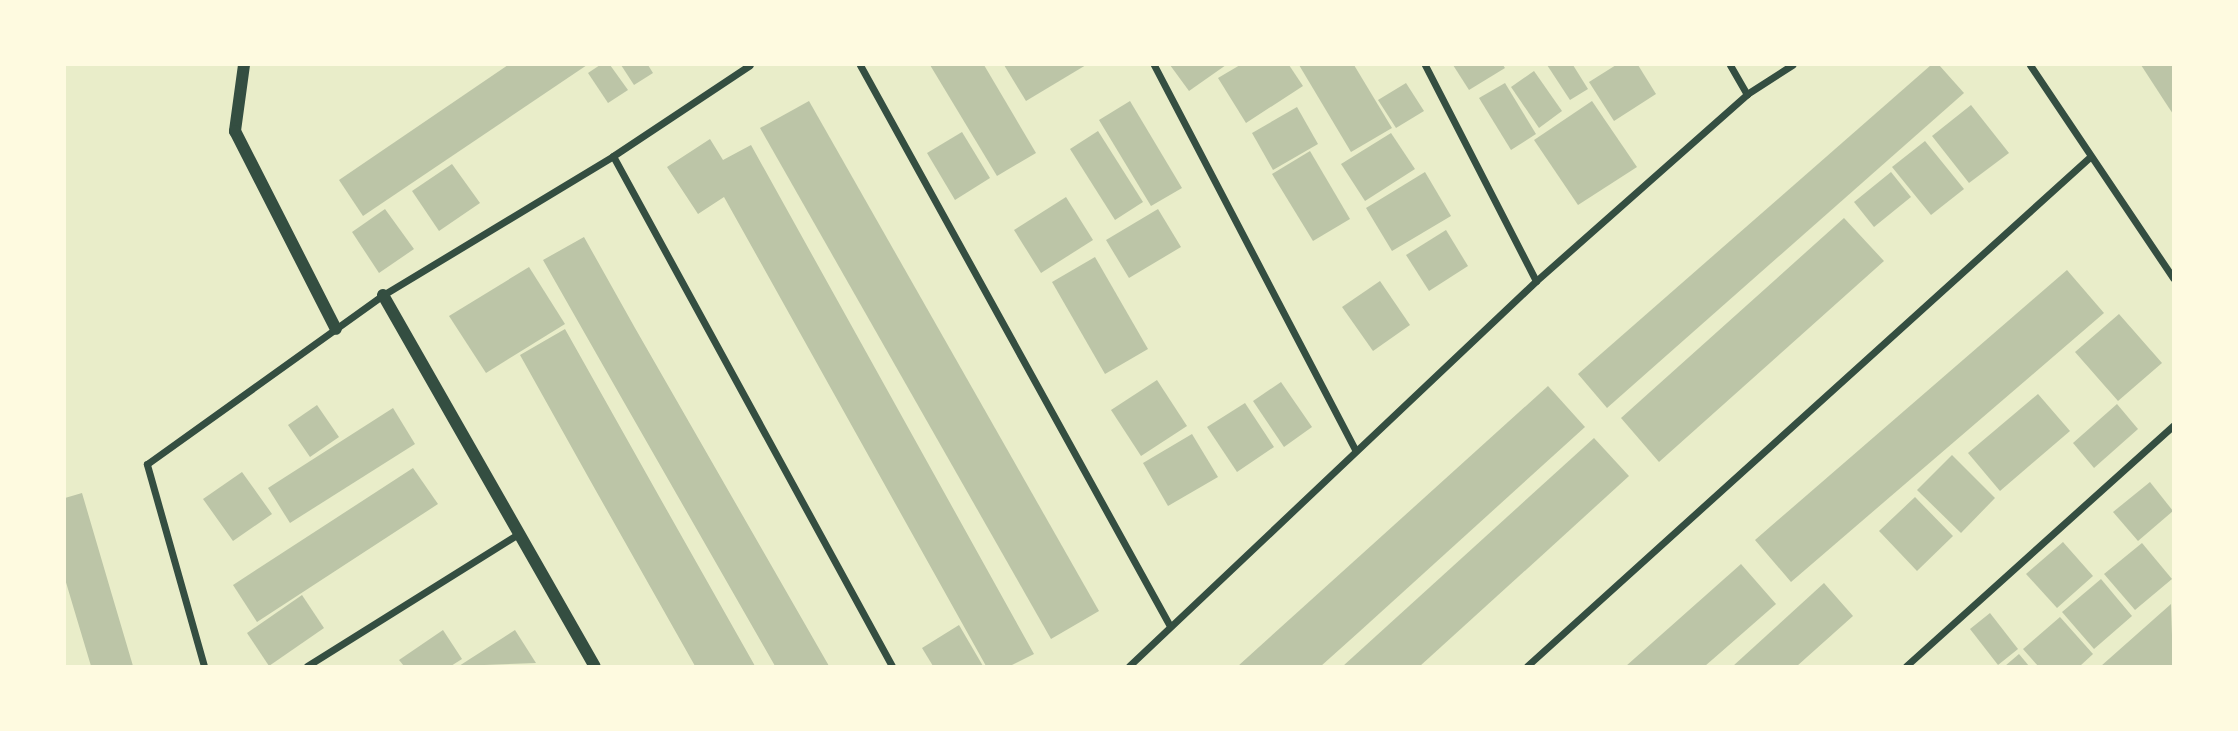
<!DOCTYPE html>
<html>
<head>
<meta charset="utf-8">
<style>
	body { margin:0 }
	#map { position:relative; width:2238px; height:731px; overflow:hidden; background:#e9edc9; font-family:"DM Sans",sans-serif }
	div>[style] { position:absolute }
	.building>* { inset:0; background:#bcc5a7 }
	.minor>* { height:7px; margin:-3.5px; padding:0 3.5px; transform-origin:3.5px; border-radius:3.5px; background:#344e41 }
	.tertiary>* { height:12px; margin:-6px; padding:0 6px; transform-origin:6px; border-radius:6px; background:#344e41 }
	span { translate:-50% -50%; white-space:nowrap; text-align:center; line-height:1.15; -webkit-text-stroke:7px #fefae0; paint-order:stroke }
	.frame { position:absolute; inset:0; border:66px solid #fefae0; pointer-events:none }
</style>
</head>
<body>
<div id="map">
	<div class="building">
		<i style="clip-path:polygon(508px 65px,587px 65px,363px 216px,339px 180px)"></i>
		<i style="clip-path:polygon(600px 65px,610px 65px,628px 90px,608px 103px,588px 73px)"></i>
		<i style="clip-path:polygon(621px 65px,648px 65px,653px 73px,634px 85px)"></i>
		<i style="clip-path:polygon(930px 65px,984px 65px,1036px 153px,997px 176px)"></i>
		<i style="clip-path:polygon(1004px 65px,1086px 65px,1026px 101px)"></i>
		<i style="clip-path:polygon(1170px 65px,1226px 65px,1189px 91px)"></i>
		<i style="clip-path:polygon(1240px 65px,1289px 65px,1303px 86px,1246px 123px,1218px 78px)"></i>
		<i style="clip-path:polygon(1299px 65px,1354px 65px,1392px 128px,1351px 152px)"></i>
		<i style="clip-path:polygon(1453px 65px,1503px 65px,1505px 68px,1469px 90px)"></i>
		<i style="clip-path:polygon(1547px 65px,1573px 65px,1588px 89px,1570px 100px)"></i>
		<i style="clip-path:polygon(1616px 65px,1638px 65px,1656px 94px,1614px 121px,1589px 82px)"></i>
		<i style="clip-path:polygon(1931px 65px,1939px 65px,1964px 93px,1607px 408px,1578px 374px)"></i>
		<i style="clip-path:polygon(2141px 65px,2173px 65px,2173px 114px,2167px 105px)"></i>
		<i style="clip-path:polygon(1534px 71px,1562px 111px,1539px 128px,1511px 87px)"></i>
		<i style="clip-path:polygon(1406px 83px,1424px 111px,1396px 128px,1378px 100px)"></i>
		<i style="clip-path:polygon(1505px 83px,1536px 134px,1511px 150px,1479px 98px)"></i>
		<i style="clip-path:polygon(809px 101px,1099px 611px,1051px 639px,760px 128px)"></i>
		<i style="clip-path:polygon(1130px 101px,1182px 188px,1151px 206px,1099px 120px)"></i>
		<i style="clip-path:polygon(1592px 101px,1637px 167px,1578px 205px,1534px 140px)"></i>
		<i style="clip-path:polygon(1971px 105px,2009px 153px,1969px 183px,1932px 136px)"></i>
		<i style="clip-path:polygon(1297px 107px,1318px 144px,1273px 170px,1252px 133px)"></i>
		<i style="clip-path:polygon(1098px 131px,1143px 202px,1115px 220px,1070px 149px)"></i>
		<i style="clip-path:polygon(962px 132px,990px 178px,955px 200px,927px 153px)"></i>
		<i style="clip-path:polygon(1391px 133px,1415px 169px,1365px 201px,1341px 164px)"></i>
		<i style="clip-path:polygon(710px 139px,723px 160px,751px 145px,1034px 654px,1010px 666px,986px 666px,724px 197px,698px 214px,667px 167px)"></i>
		<i style="clip-path:polygon(1925px 141px,1964px 189px,1931px 215px,1892px 167px)"></i>
		<i style="clip-path:polygon(1310px 151px,1350px 219px,1313px 241px,1272px 174px)"></i>
		<i style="clip-path:polygon(452px 164px,480px 203px,439px 231px,412px 191px)"></i>
		<i style="clip-path:polygon(1425px 172px,1451px 216px,1392px 251px,1366px 208px)"></i>
		<i style="clip-path:polygon(1891px 172px,1911px 197px,1874px 227px,1854px 202px)"></i>
		<i style="clip-path:polygon(1066px 197px,1093px 240px,1041px 273px,1014px 230px)"></i>
		<i style="clip-path:polygon(385px 209px,414px 249px,379px 273px,352px 232px)"></i>
		<i style="clip-path:polygon(1158px 209px,1181px 247px,1129px 278px,1106px 240px)"></i>
		<i style="clip-path:polygon(1844px 218px,1884px 261px,1659px 462px,1621px 418px)"></i>
		<i style="clip-path:polygon(1446px 230px,1468px 266px,1429px 291px,1406px 255px)"></i>
		<i style="clip-path:polygon(584px 237px,635px 328px,829px 666px,775px 666px,621px 397px,543px 260px)"></i>
		<i style="clip-path:polygon(1095px 257px,1148px 349px,1105px 374px,1052px 282px)"></i>
		<i style="clip-path:polygon(529px 267px,565px 324px,486px 373px,449px 316px)"></i>
		<i style="clip-path:polygon(2067px 270px,2104px 313px,1791px 582px,1755px 540px)"></i>
		<i style="clip-path:polygon(1380px 281px,1410px 325px,1373px 351px,1342px 307px)"></i>
		<i style="clip-path:polygon(2119px 314px,2162px 363px,2118px 401px,2075px 352px)"></i>
		<i style="clip-path:polygon(565px 329px,660px 498px,755px 666px,695px 666px,591px 482px,520px 355px)"></i>
		<i style="clip-path:polygon(1157px 380px,1187px 426px,1141px 456px,1111px 410px)"></i>
		<i style="clip-path:polygon(1281px 382px,1312px 427px,1284px 447px,1253px 401px)"></i>
		<i style="clip-path:polygon(1548px 386px,1585px 427px,1359px 632px,1321px 666px,1238px 666px)"></i>
		<i style="clip-path:polygon(2038px 394px,2070px 431px,2000px 491px,1968px 453px)"></i>
		<i style="clip-path:polygon(1245px 403px,1274px 447px,1237px 472px,1207px 427px)"></i>
		<i style="clip-path:polygon(2117px 404px,2138px 429px,2094px 468px,2073px 443px)"></i>
		<i style="clip-path:polygon(317px 405px,339px 437px,310px 457px,288px 425px)"></i>
		<i style="clip-path:polygon(393px 408px,415px 444px,290px 523px,268px 488px)"></i>
		<i style="clip-path:polygon(1192px 434px,1218px 477px,1168px 506px,1143px 463px)"></i>
		<i style="clip-path:polygon(1594px 438px,1629px 476px,1549px 549px,1420px 666px,1343px 666px)"></i>
		<i style="clip-path:polygon(1952px 455px,1995px 498px,1961px 533px,1917px 490px)"></i>
		<i style="clip-path:polygon(413px 468px,438px 504px,257px 622px,233px 585px)"></i>
		<i style="clip-path:polygon(242px 472px,272px 514px,233px 541px,203px 499px)"></i>
		<i style="clip-path:polygon(2150px 482px,2173px 511px,2138px 541px,2113px 512px)"></i>
		<i style="clip-path:polygon(82px 493px,112px 595px,133px 666px,91px 666px,73px 606px,65px 579px,65px 498px)"></i>
		<i style="clip-path:polygon(1915px 497px,1953px 536px,1917px 571px,1879px 531px)"></i>
		<i style="clip-path:polygon(2063px 542px,2093px 576px,2057px 608px,2026px 574px)"></i>
		<i style="clip-path:polygon(2142px 543px,2172px 579px,2135px 610px,2104px 574px)"></i>
		<i style="clip-path:polygon(1741px 564px,1776px 604px,1736px 639px,1705px 666px,1626px 666px)"></i>
		<i style="clip-path:polygon(2101px 579px,2132px 616px,2094px 649px,2062px 612px)"></i>
		<i style="clip-path:polygon(1824px 583px,1853px 616px,1797px 666px,1733px 666px)"></i>
		<i style="clip-path:polygon(302px 595px,324px 628px,269px 666px,247px 633px)"></i>
		<i style="clip-path:polygon(2171px 604px,2173px 666px,2101px 666px)"></i>
		<i style="clip-path:polygon(1990px 613px,2018px 649px,1998px 665px,1970px 629px)"></i>
		<i style="clip-path:polygon(2060px 617px,2093px 654px,2080px 666px,2038px 666px,2023px 649px)"></i>
		<i style="clip-path:polygon(959px 625px,983px 666px,933px 666px,922px 648px)"></i>
		<i style="clip-path:polygon(443px 630px,462px 659px,451px 666px,404px 666px,399px 660px)"></i>
		<i style="clip-path:polygon(515px 630px,536px 663px,459px 666px)"></i>
		<i style="clip-path:polygon(2019px 654px,2029px 666px,2005px 666px)"></i>
	</div>
	<div class="minor">
		<i style="left:860px;top:65px;width:641px;rotate:61.08deg"></i>
		<i style="left:1154px;top:65px;width:433px;rotate:62.4deg"></i>
		<i style="left:1425px;top:65px;width:243px;rotate:62.8deg"></i>
		<i style="left:1730px;top:65px;width:34px;rotate:60deg"></i>
		<i style="left:2030px;top:65px;width:257px;rotate:56.1deg"></i>
		<i style="left:613px;top:156px;width:581px;rotate:61.32deg"></i>
		<i style="left:204px;top:666px;width:210px;rotate:-105.8deg"></i>
		<i style="left:147px;top:464px;width:290px;rotate:-35.6deg"></i>
		<i style="left:383px;top:295px;width:269px;rotate:-31.1deg"></i>
		<i style="left:613px;top:156px;width:164px;rotate:-33.6deg"></i>
		<i style="left:307px;top:666px;width:251px;rotate:-32deg"></i>
		<i style="left:1129px;top:666px;width:560px;rotate:-43.41deg"></i>
		<i style="left:1536px;top:281px;width:282px;rotate:-41.5deg"></i>
		<i style="left:1747px;top:94px;width:54px;rotate:-32.8deg"></i>
		<i style="left:1527px;top:666px;width:759px;rotate:-42.12deg"></i>
		<i style="left:1906px;top:666px;width:359px;rotate:-42deg"></i>
	</div>
	<div class="tertiary">
		<i style="left:244px;top:65px;width:67px;rotate:97.8deg"></i>
		<i style="left:235px;top:131px;width:222px;rotate:63deg"></i>
		<i style="left:383px;top:295px;width:427px;rotate:60.3deg"></i>
	</div>
	<div class="frame"></div>
</div>
</body>
</html>
